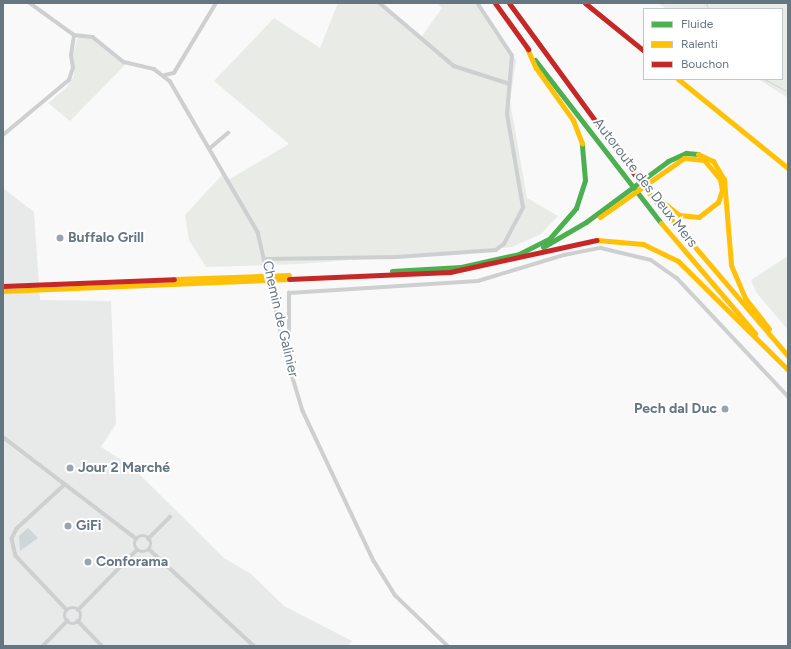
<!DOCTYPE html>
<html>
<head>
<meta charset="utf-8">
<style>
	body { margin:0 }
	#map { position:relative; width:791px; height:649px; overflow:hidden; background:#f9f9f9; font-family:Figtree,sans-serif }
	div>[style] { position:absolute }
	.built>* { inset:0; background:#e8e9e9 }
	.green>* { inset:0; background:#e8ebe6 }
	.water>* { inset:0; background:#ced6d9 }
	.stream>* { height:1px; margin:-0.5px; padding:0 0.5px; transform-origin:0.5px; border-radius:0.5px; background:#ced6d9 }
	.street>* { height:3.5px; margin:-1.75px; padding:0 1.75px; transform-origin:1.75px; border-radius:1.75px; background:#cecfd0 }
	.street>.ring { margin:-1.75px; padding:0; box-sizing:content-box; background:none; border:3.5px solid #cecfd0; border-radius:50% }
	.fast>* { height:5px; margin:-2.5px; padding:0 2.5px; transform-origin:2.5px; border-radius:2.5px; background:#4caf50 }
	.slow>* { height:5px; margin:-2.5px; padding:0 2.5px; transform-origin:2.5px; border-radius:2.5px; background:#ffc107 }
	.jam>* { height:5px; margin:-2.5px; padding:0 2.5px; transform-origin:2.5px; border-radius:2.5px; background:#c62828 }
	.dots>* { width:11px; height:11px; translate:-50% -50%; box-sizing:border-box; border:2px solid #fff; border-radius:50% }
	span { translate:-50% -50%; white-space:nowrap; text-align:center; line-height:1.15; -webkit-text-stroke:4px #fff; paint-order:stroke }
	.street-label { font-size:14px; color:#657683 }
	.poi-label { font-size:14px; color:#657683; font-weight:700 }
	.left { translate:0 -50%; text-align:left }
	.right { translate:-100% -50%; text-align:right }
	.frame { position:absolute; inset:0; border:4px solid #657683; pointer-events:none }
	.legend { position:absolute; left:643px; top:8px; width:140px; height:72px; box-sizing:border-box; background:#fff; border:1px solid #c1c8cd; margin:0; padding:5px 7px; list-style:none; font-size:12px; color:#657683 }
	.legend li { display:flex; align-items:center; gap:8px; height:20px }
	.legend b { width:20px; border:1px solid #c1c8cd }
</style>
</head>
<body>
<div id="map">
	<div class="built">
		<i style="clip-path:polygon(3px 188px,34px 212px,40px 300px,111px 301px,116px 424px,101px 447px,131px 466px,224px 558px,251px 574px,284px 606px,352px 641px,348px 646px,3px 646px)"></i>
	</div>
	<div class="green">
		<i style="clip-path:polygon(338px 3px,378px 3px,420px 39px,442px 8px,437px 3px,475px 3px,516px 60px,510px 101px,527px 198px,558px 216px,541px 234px,512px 247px,300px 264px,206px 267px,189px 240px,185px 215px,222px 175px,228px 180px,289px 144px,214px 81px,274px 18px,320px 48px)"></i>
		<i style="clip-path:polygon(657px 3px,788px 3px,788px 98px,758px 79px,782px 79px,782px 9px,667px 9px)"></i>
		<i style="clip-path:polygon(78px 36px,91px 37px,125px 65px,70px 121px,48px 103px,66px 88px,74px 76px,73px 54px)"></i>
		<i style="clip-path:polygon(788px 256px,788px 330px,756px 292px,751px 280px)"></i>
	</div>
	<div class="water">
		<i style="clip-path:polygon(28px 528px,38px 538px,20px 551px,19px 536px)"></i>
	</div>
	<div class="stream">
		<i style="left:706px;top:3px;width:6px;rotate:72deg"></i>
		<i style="left:764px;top:79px;width:27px;rotate:28deg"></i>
	</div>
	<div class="street">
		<i style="left:30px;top:3px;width:54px;rotate:36deg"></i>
		<i style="left:380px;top:3px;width:97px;rotate:40.4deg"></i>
		<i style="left:454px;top:66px;width:56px;rotate:17.8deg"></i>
		<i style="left:74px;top:35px;width:19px;rotate:6deg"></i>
		<i style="left:93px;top:37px;width:40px;rotate:39deg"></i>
		<i style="left:124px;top:62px;width:31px;rotate:13deg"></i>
		<i style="left:154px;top:69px;width:20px;rotate:37deg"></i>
		<i style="left:170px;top:81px;width:175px;rotate:59.8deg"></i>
		<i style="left:258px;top:232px;width:129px;rotate:77deg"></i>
		<i style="left:287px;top:358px;width:55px;rotate:73.2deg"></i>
		<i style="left:303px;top:411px;width:166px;rotate:64.7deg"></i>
		<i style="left:374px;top:561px;width:40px;rotate:58deg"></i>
		<i style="left:395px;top:595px;width:74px;rotate:43.9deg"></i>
		<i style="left:165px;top:75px;width:9px;rotate:-13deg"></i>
		<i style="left:174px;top:73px;width:82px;rotate:-59deg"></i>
		<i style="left:3px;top:135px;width:86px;rotate:-39.8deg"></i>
		<i style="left:69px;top:80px;width:13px;rotate:-72deg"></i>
		<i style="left:73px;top:68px;width:13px;rotate:-99deg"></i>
		<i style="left:71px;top:55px;width:20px;rotate:-81deg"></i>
		<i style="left:209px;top:149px;width:25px;rotate:-40deg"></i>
		<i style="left:267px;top:259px;width:130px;rotate:-0.9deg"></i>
		<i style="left:397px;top:257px;width:99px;rotate:-4deg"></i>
		<i style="left:496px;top:250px;width:10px;rotate:-37deg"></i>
		<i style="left:504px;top:244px;width:41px;rotate:-62.2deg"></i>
		<i style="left:523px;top:208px;width:95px;rotate:-99.7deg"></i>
		<i style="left:507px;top:114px;width:58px;rotate:-85.1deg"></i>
		<i style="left:512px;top:56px;width:64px;rotate:-123.4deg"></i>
		<i style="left:285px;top:350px;width:16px;rotate:-76deg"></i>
		<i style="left:289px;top:334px;width:41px;rotate:-90deg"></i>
		<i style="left:289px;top:293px;width:189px;rotate:-3.6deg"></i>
		<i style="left:478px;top:281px;width:90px;rotate:-16.8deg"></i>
		<i style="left:564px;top:255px;width:38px;rotate:-11deg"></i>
		<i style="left:601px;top:248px;width:51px;rotate:13.5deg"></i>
		<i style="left:651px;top:260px;width:32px;rotate:35deg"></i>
		<i style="left:677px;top:278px;width:162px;rotate:46.8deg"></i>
		<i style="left:3px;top:437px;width:168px;rotate:37.3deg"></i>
		<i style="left:65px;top:485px;width:65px;rotate:137.5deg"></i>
		<i style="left:17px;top:529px;width:11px;rotate:117deg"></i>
		<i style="left:12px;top:539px;width:17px;rotate:77deg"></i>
		<i style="left:16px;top:556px;width:74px;rotate:46.6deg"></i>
		<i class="ring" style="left:135px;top:536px;width:12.5px;height:12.5px"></i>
		<i style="left:148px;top:539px;width:31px;rotate:-45deg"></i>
		<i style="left:149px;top:549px;width:143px;rotate:42.7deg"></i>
		<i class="ring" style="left:65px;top:608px;width:12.5px;height:12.5px"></i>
		<i style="left:78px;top:610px;width:84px;rotate:-45.5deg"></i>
		<i style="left:78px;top:621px;width:35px;rotate:46deg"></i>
		<i style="left:43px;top:646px;width:35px;rotate:-46deg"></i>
	</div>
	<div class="fast">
		<i style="left:535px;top:60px;width:206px;rotate:52.3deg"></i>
		<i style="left:543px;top:247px;width:50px;rotate:-30.2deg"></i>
		<i style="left:586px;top:222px;width:102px;rotate:-36.6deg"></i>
		<i style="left:668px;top:161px;width:20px;rotate:-24deg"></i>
		<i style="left:686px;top:153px;width:12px;rotate:5deg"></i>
		<i style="left:392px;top:271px;width:69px;rotate:-3.3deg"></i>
		<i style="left:461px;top:267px;width:59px;rotate:-12.6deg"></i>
		<i style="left:519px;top:254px;width:35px;rotate:-27deg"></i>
		<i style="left:550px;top:238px;width:40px;rotate:-49deg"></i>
		<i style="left:576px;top:208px;width:29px;rotate:-72deg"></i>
		<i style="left:585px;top:180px;width:37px;rotate:-95deg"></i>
	</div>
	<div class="slow">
		<i style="left:526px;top:46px;width:24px;rotate:66deg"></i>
		<i style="left:536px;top:68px;width:64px;rotate:54.6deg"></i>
		<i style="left:573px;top:120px;width:25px;rotate:69deg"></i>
		<i style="left:678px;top:79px;width:141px;rotate:39deg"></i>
		<i style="left:698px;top:154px;width:17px;rotate:25deg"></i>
		<i style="left:713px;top:161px;width:21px;rotate:59deg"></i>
		<i style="left:724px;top:179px;width:86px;rotate:85.3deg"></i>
		<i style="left:731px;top:265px;width:36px;rotate:67deg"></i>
		<i style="left:745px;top:298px;width:39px;rotate:52deg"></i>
		<i style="left:642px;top:185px;width:225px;rotate:49.5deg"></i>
		<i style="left:600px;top:217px;width:103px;rotate:-35.1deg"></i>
		<i style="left:684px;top:158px;width:20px;rotate:6deg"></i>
		<i style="left:704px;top:160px;width:25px;rotate:50deg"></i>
		<i style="left:720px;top:179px;width:11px;rotate:80deg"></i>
		<i style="left:722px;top:190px;width:13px;rotate:108deg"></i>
		<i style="left:718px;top:202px;width:24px;rotate:142deg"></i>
		<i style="left:699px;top:217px;width:20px;rotate:-174deg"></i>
		<i style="left:679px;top:215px;width:26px;rotate:-141deg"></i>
		<i style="left:661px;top:223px;width:145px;rotate:49.5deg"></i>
		<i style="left:597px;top:240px;width:46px;rotate:5deg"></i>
		<i style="left:643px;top:244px;width:39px;rotate:26deg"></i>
		<i style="left:678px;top:261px;width:155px;rotate:44.7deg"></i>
		<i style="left:174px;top:279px;width:115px;rotate:-2deg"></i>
		<i style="left:3px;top:291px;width:286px;rotate:-2.4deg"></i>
	</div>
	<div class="jam">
		<i style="left:495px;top:3px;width:57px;rotate:54.3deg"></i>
		<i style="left:509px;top:3px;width:225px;rotate:53.8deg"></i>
		<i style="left:585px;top:3px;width:76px;rotate:39.1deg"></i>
		<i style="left:289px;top:279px;width:161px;rotate:-2.5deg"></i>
		<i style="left:450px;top:272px;width:150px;rotate:-12.3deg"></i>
		<i style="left:3px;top:286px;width:171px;rotate:-2.3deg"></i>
	</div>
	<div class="dots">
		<i style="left:60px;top:238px;background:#99a4ac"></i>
		<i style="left:725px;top:409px;background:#99a4ac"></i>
		<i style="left:70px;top:468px;background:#99a4ac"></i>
		<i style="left:68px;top:526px;background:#99a4ac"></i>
		<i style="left:88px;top:562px;background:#99a4ac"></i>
	</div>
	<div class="street-label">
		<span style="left:645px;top:183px;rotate:52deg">Autoroute des Deux Mers</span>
		<span style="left:280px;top:319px;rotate:77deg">Chemin de Galinier</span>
	</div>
	<div class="poi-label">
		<span class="left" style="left:68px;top:238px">Buffalo Grill</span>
		<span class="right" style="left:717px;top:409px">Pech dal Duc</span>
		<span class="left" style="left:78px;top:468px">Jour 2 Marché</span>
		<span class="left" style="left:76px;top:526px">GiFi</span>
		<span class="left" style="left:96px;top:562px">Conforama</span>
	</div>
	<div class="frame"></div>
	<ul class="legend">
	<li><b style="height:5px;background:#4caf50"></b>Fluide</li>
	<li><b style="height:5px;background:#ffc107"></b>Ralenti</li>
	<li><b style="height:5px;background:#c62828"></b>Bouchon</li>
	</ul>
</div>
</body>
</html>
